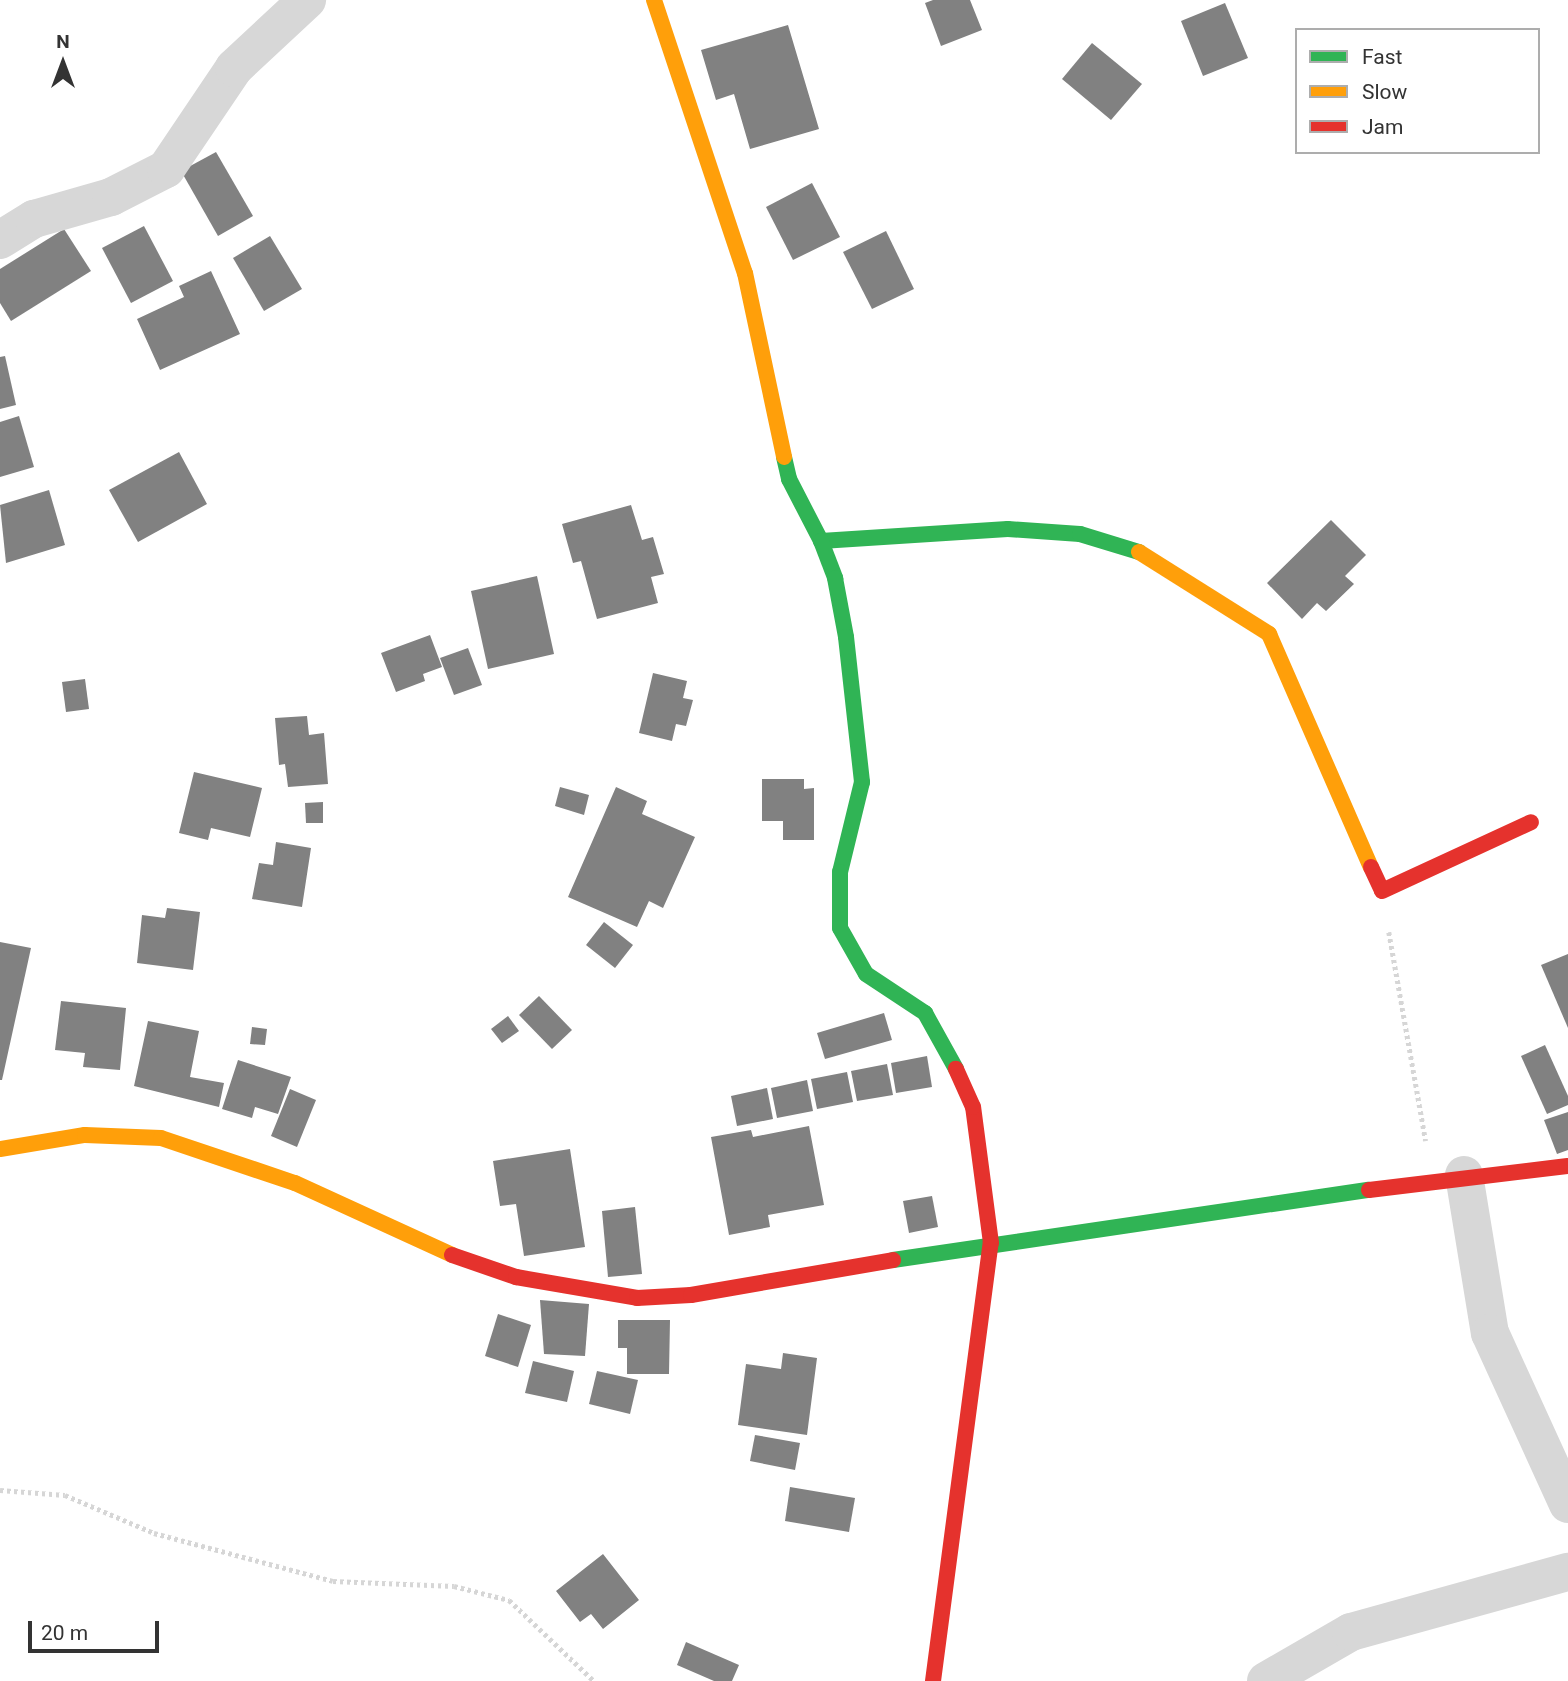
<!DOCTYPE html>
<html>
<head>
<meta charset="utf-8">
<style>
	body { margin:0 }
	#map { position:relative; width:1568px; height:1681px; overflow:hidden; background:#fff; font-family:Roboto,sans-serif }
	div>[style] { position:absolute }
	.building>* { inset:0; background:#818181 }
	.path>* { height:4.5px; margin-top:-2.25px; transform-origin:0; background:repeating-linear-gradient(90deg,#d6d6d6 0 3.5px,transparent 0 7px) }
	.street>* { height:38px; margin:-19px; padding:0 19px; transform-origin:19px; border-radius:19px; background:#d7d7d7 }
	.fast>* { height:16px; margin:-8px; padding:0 8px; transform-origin:8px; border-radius:8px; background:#30b455 }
	.slow>* { height:16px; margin:-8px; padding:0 8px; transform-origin:8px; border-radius:8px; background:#ff9f0a }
	.jam>* { height:16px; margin:-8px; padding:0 8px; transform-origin:8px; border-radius:8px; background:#e5322d }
	span { translate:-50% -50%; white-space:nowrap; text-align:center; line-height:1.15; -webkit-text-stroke:7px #fff; paint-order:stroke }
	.legend { position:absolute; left:1295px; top:28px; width:245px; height:126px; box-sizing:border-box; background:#fff; border:2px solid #adadad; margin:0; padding:9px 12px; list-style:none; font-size:21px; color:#333 }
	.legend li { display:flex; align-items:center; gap:14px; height:35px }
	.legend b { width:35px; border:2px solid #adadad }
	.north { position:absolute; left:28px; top:28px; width:70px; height:70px; -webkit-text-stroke:5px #fff; paint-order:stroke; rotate:0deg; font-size:19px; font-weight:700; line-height:28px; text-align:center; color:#333 }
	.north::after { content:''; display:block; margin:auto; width:24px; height:32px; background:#333; clip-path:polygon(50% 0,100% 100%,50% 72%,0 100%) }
	.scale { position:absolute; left:28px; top:1621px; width:131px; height:32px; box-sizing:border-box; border:4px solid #333; border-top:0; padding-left:9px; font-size:21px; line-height:24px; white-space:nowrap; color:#333; -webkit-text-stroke:5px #fff; paint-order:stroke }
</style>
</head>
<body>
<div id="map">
	<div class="building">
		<i style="clip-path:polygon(933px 0,970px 0,982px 30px,941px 46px,925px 3px)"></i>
		<i style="clip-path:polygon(1225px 3px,1248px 58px,1203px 76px,1181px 21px)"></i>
		<i style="clip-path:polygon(788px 25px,819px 129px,750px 149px,734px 94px,716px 100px,701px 50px)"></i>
		<i style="clip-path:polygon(1092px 43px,1142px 84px,1111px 120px,1062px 79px)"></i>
		<i style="clip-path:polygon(216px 152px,253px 216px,218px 236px,181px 171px)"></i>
		<i style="clip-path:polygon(812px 183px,840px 237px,793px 260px,766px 207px)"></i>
		<i style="clip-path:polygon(144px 226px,173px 281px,131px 303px,102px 248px)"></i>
		<i style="clip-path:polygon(64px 229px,91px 271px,11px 321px,0 303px,0 269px)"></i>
		<i style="clip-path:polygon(886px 231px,914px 289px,872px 309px,843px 252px)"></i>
		<i style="clip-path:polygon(270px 236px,302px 289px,264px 311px,233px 258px)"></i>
		<i style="clip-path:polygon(211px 271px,240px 334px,160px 370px,137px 319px,184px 297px,179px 286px)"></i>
		<i style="clip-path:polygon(5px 356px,16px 405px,0 409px,0 357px)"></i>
		<i style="clip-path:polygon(19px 416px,34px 467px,0 477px,0 422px)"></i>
		<i style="clip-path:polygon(179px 452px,207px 504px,138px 542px,109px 490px)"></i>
		<i style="clip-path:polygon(49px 490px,65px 545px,6px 563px,0 505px)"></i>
		<i style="clip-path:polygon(631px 505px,642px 540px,653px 537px,664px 574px,651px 577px,658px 603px,597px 619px,581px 561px,573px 563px,562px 524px)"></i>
		<i style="clip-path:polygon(1331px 520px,1366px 555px,1345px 576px,1354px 584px,1326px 611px,1317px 603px,1302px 619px,1267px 583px)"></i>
		<i style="clip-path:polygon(537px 576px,554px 654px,488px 669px,471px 591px)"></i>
		<i style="clip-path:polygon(430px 635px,442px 667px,423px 674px,425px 681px,396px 692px,381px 653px)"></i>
		<i style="clip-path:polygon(468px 648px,482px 685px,454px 695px,440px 658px)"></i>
		<i style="clip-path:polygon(653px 673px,687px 681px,683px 698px,693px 700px,686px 726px,676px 724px,672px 741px,639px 733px)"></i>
		<i style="clip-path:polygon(85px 679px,89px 709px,66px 712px,62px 682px)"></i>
		<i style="clip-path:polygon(307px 716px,309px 735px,324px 733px,328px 784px,288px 787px,285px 764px,279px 765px,275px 718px)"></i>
		<i style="clip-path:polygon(194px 772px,262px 788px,250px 837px,211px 828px,208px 840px,179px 833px)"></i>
		<i style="clip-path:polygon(762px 779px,804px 779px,804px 789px,814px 788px,814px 840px,783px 840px,783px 821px,762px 821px)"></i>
		<i style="clip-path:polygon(560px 787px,589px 795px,584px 815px,555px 806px)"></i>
		<i style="clip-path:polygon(616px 787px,647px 801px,642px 814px,695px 837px,663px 908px,649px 901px,637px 927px,568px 897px)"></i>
		<i style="clip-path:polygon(323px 802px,323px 823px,306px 823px,305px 803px)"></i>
		<i style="clip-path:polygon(276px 842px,311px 848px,302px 907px,252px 899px,259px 863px,273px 865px)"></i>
		<i style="clip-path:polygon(167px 908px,200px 912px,193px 970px,137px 963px,142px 915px,165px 918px)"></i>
		<i style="clip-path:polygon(604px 922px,633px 945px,615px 968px,586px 945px)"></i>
		<i style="clip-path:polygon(0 942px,31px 948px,2px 1080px,0 1080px)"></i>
		<i style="clip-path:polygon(1568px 954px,1568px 1028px,1541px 965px)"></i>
		<i style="clip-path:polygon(539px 996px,572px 1030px,552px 1049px,519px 1015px)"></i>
		<i style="clip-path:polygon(61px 1001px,126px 1008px,120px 1070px,83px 1067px,85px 1053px,55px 1050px)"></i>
		<i style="clip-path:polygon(884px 1013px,892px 1040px,825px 1059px,817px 1033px)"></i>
		<i style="clip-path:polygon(508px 1016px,519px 1031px,502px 1043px,491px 1029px)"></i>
		<i style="clip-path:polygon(148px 1021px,199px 1031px,190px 1077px,224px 1083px,219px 1107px,134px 1086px)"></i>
		<i style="clip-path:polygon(252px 1027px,267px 1029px,265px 1045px,250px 1044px)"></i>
		<i style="clip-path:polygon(1545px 1045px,1568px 1096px,1568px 1105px,1547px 1114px,1521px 1056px)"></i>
		<i style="clip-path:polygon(927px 1056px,932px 1087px,896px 1093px,891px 1063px)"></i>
		<i style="clip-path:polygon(238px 1060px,291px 1077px,278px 1114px,255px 1107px,252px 1118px,222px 1109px)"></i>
		<i style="clip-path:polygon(887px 1064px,893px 1095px,857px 1101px,851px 1071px)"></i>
		<i style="clip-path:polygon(847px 1072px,853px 1102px,817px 1109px,811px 1079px)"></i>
		<i style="clip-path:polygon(807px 1080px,813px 1111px,777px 1118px,771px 1088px)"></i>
		<i style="clip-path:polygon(767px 1088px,773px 1119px,737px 1126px,731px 1096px)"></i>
		<i style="clip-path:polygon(290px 1089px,316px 1100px,297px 1147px,271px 1136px)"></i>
		<i style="clip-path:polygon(1568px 1112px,1568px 1150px,1557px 1154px,1544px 1120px)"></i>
		<i style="clip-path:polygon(809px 1126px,824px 1205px,768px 1215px,770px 1227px,729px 1235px,711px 1137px,751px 1130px,753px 1137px)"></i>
		<i style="clip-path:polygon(570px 1149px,585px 1247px,524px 1256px,516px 1204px,500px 1206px,493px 1161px)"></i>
		<i style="clip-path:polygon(932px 1196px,938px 1227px,909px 1233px,903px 1201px)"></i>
		<i style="clip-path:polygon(635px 1207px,642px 1274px,608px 1277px,602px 1211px)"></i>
		<i style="clip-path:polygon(540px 1300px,589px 1304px,585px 1356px,544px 1354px)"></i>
		<i style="clip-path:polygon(498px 1314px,531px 1325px,518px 1367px,485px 1356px)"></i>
		<i style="clip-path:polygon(618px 1320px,670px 1320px,669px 1374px,627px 1374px,627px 1348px,618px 1348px)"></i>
		<i style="clip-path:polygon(783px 1353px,817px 1358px,807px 1435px,738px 1425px,746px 1364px,781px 1369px)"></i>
		<i style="clip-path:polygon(533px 1361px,574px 1371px,567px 1402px,525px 1393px)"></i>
		<i style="clip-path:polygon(597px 1371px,638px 1380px,630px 1414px,589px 1404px)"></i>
		<i style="clip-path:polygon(755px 1435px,800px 1443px,795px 1470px,750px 1461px)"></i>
		<i style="clip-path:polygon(790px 1487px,855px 1498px,849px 1532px,785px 1521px)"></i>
		<i style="clip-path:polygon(603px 1554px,639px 1600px,603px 1629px,591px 1614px,580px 1622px,556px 1591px)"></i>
		<i style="clip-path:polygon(686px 1642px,739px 1665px,732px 1681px,714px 1681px,677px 1665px)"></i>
	</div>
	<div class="path">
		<i style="left:1389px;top:932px;width:212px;rotate:80deg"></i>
		<i style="left:0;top:1490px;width:65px;rotate:4.4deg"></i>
		<i style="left:65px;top:1495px;width:97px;rotate:23.1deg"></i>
		<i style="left:154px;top:1533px;width:185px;rotate:15deg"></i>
		<i style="left:333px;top:1581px;width:121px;rotate:2.4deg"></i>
		<i style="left:454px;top:1586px;width:57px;rotate:14.3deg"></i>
		<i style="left:509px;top:1600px;width:117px;rotate:43.6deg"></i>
	</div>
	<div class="street">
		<i style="left:0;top:240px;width:40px;rotate:-32deg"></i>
		<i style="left:34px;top:219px;width:80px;rotate:-15.9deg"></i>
		<i style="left:111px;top:197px;width:62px;rotate:-27deg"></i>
		<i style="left:166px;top:169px;width:122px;rotate:-56deg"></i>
		<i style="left:234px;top:68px;width:100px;rotate:-43deg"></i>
		<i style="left:1464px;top:1175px;width:160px;rotate:80.7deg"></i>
		<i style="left:1490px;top:1333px;width:188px;rotate:65.5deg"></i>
		<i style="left:1266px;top:1681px;width:98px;rotate:-30deg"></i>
		<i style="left:1351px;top:1632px;width:225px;rotate:-15.5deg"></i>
	</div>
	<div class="fast">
		<i style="left:784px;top:457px;width:23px;rotate:77deg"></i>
		<i style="left:789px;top:479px;width:70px;rotate:62.7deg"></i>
		<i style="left:821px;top:541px;width:187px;rotate:-3.7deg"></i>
		<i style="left:1008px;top:529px;width:72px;rotate:4deg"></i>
		<i style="left:1080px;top:534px;width:62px;rotate:17deg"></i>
		<i style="left:821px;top:541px;width:40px;rotate:69deg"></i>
		<i style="left:835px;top:578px;width:60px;rotate:79.4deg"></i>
		<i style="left:846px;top:637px;width:146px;rotate:83.7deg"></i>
		<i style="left:862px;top:782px;width:93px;rotate:103.7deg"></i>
		<i style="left:840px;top:872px;width:56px;rotate:90deg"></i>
		<i style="left:840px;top:928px;width:53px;rotate:60.5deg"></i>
		<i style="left:866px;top:974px;width:71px;rotate:33.5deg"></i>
		<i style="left:925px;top:1013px;width:64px;rotate:61deg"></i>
		<i style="left:893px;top:1260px;width:481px;rotate:-8.4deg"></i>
	</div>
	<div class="slow">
		<i style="left:654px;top:0;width:288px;rotate:71.6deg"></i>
		<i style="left:745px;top:273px;width:188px;rotate:78deg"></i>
		<i style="left:1139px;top:552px;width:154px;rotate:32.2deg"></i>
		<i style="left:1269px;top:634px;width:254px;rotate:66.4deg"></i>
		<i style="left:0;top:1149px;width:86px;rotate:-9.4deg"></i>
		<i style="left:85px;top:1135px;width:76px;rotate:2.3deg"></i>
		<i style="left:161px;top:1138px;width:141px;rotate:18.6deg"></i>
		<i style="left:295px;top:1183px;width:173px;rotate:24.6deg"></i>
	</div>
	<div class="jam">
		<i style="left:1371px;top:867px;width:26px;rotate:65deg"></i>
		<i style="left:1382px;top:891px;width:164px;rotate:-24.8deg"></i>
		<i style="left:1369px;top:1190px;width:200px;rotate:-6.9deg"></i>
		<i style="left:452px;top:1255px;width:68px;rotate:19deg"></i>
		<i style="left:516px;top:1277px;width:123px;rotate:9.8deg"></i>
		<i style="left:637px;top:1298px;width:54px;rotate:-3.2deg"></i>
		<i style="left:691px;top:1295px;width:205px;rotate:-9.8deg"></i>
		<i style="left:933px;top:1681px;width:442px;rotate:-82.5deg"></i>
		<i style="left:991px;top:1243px;width:137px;rotate:-97.5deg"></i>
		<i style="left:973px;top:1107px;width:42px;rotate:-114.1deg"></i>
	</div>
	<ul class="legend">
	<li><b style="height:9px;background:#30b455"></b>Fast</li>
	<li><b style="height:9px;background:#ff9f0a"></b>Slow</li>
	<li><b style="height:9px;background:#e5322d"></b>Jam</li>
	</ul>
	<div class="north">N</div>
	<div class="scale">20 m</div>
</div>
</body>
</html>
